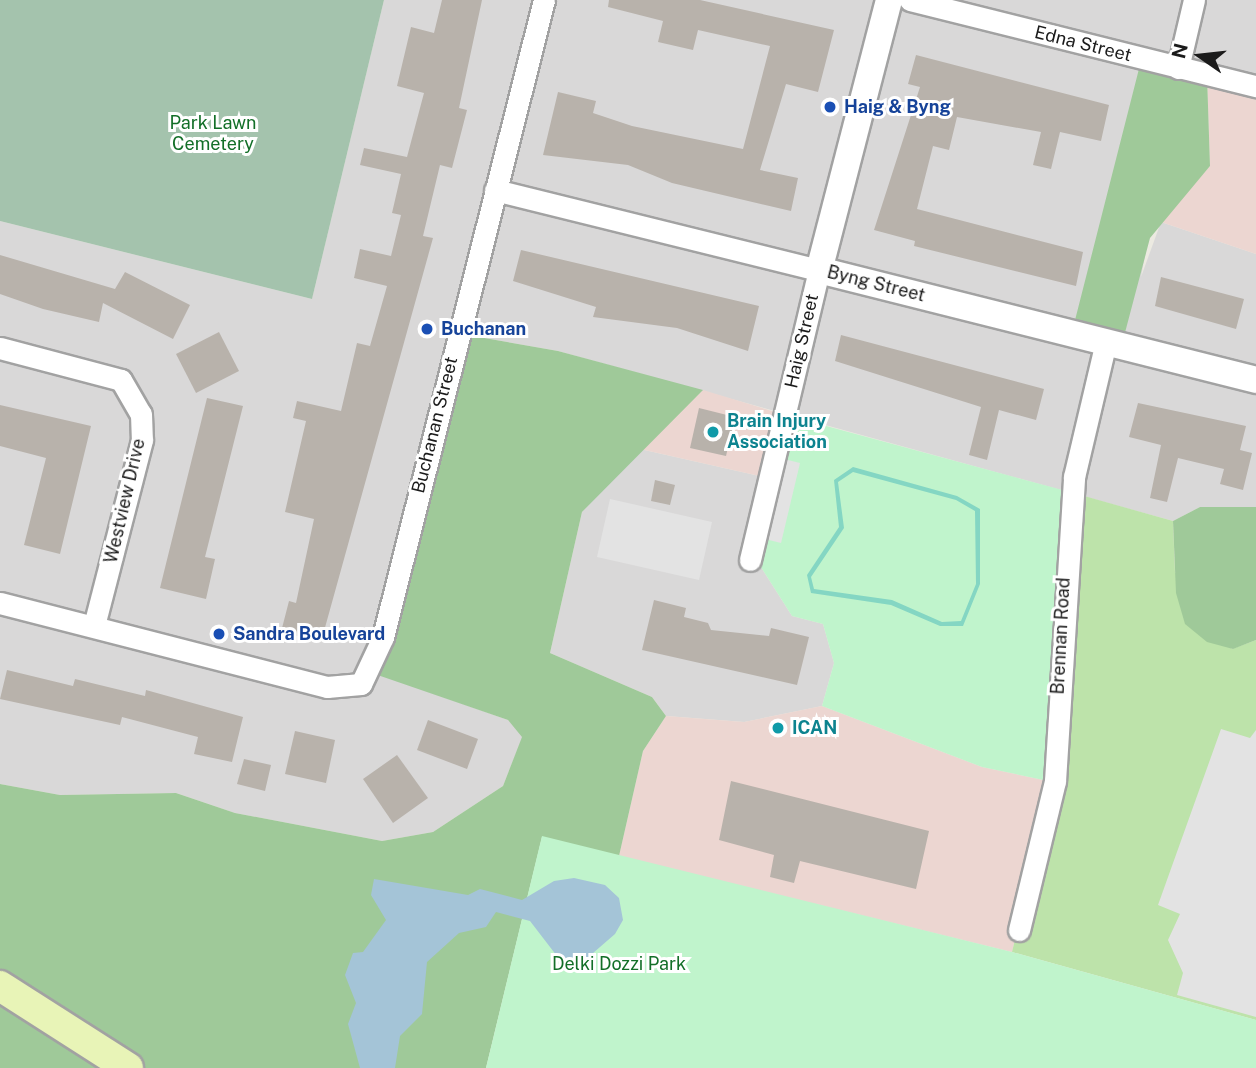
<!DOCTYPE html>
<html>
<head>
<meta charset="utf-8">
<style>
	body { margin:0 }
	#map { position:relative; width:1256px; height:1068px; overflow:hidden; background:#eceae1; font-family:"Public Sans",sans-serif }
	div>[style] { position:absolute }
	.residential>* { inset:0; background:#d9d8d8 }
	.commercial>* { inset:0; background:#ecd6d1 }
	.grass>* { inset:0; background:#bde3aa }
	.forest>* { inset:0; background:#9fc999 }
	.cemetery>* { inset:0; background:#a4c3ad }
	.park>* { inset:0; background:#c0f4cc }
	.pitch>* { inset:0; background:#84d6c3 }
	.parking>* { inset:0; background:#e3e3e3 }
	.water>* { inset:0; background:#a4c4d7 }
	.building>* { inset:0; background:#b8b2ab }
	.roads { filter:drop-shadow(2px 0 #a2a2a2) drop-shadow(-2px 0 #a2a2a2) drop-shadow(0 2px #a2a2a2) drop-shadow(0 -2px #a2a2a2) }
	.minor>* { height:21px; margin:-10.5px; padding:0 10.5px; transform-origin:10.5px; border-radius:10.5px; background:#fff }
	.tertiary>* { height:26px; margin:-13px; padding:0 13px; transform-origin:13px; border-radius:13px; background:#fff }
	.secondary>* { height:30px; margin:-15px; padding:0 15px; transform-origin:15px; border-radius:15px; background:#e8f4b7 }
	.dots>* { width:19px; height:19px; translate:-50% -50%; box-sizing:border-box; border:4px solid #fff; border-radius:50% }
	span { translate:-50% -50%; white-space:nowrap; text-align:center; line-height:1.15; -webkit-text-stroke:6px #fff; paint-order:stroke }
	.street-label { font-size:18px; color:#1b1b1b }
	.transit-label { font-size:18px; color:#164399; font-weight:700 }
	.left { translate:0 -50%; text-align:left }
	.park-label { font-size:18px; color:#136f28 }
	.culture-label { font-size:18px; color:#0d838f; font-weight:700 }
	.north { position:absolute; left:1165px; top:21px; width:70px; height:70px; -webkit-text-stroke:5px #fff; paint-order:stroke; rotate:284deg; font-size:19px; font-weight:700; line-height:28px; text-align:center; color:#1b1b1b }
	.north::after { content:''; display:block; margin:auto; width:24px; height:32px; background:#1b1b1b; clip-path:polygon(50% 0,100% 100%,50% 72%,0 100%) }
</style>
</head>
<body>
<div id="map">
	<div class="residential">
		<i style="clip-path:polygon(384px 0,1256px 0,1256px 84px,1181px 67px,1141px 277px,1161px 222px,1256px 254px,1256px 507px,1200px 507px,1173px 521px,558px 351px,456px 333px,367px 670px,508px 720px,523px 736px,503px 786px,433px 832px,382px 841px,235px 813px,176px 793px,60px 795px,0 784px,0 221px,312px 299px)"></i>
		<i style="clip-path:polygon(640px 449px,768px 478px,757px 561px,792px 616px,823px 624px,834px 663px,822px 706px,744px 722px,666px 716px,652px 697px,550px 653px,582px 512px)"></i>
	</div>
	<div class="commercial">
		<i style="clip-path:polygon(1207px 75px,1256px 84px,1256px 254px,1161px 222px,1210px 166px)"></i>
		<i style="clip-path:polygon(703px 390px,782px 414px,768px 478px,640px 449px)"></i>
		<i style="clip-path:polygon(822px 706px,982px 767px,1053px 782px,1012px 952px,619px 856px,643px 751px,666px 716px,744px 722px)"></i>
	</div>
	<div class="grass">
		<i style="clip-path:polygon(1070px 492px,1173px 521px,1175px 572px,1232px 649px,1256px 640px,1256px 1020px,1012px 952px,1053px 782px)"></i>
	</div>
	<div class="forest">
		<i style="clip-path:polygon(1142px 57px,1207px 75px,1210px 166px,1150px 238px,1122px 344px,1072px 332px)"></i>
		<i style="clip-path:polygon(456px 333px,558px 351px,703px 390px,582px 512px,550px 653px,652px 697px,666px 716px,643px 751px,619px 856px,542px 837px,486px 1068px,0 1068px,0 784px,60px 795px,176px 793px,235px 813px,382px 841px,433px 832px,503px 786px,522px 737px,508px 720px,366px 671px)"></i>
		<i style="clip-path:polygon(1200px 507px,1256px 507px,1256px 640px,1233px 649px,1207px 642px,1185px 624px,1176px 593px,1173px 521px)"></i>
	</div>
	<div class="cemetery">
		<i style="clip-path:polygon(0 0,384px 0,312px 299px,0 221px)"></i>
	</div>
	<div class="park">
		<i style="clip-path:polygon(782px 414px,1070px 492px,1053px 782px,982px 767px,822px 706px,834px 663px,823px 624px,792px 616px,757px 561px)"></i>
		<i style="clip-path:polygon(542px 836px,1012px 952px,1256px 1020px,1256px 1068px,486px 1068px)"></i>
	</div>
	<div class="pitch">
		<i style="clip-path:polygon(evenodd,853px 467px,957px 496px,980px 509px,980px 584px,963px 626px,940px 626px,891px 605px,811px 593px,807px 575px,839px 527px,834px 480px,853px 467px,853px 472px,956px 500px,975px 511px,976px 584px,961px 621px,942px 622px,892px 600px,814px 589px,811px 577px,844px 528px,838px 482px,853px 472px)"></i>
	</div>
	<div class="parking">
		<i style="clip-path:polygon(780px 458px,800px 463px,781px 543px,761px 538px)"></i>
		<i style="clip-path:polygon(610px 499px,712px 522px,699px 580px,597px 557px)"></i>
		<i style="clip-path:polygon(1221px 729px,1250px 738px,1256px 730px,1256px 1017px,1177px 995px,1183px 973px,1168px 940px,1180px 914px,1158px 905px)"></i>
	</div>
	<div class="water">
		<i style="clip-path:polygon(574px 878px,605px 885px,619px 898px,623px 920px,615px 934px,570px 973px,530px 921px,496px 912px,486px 927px,459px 933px,427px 962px,422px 1014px,400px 1036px,395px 1068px,360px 1068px,348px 1024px,356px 1003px,345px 975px,353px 953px,363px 952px,386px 920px,371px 895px,374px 879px,468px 895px,480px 889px,522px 900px,554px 881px)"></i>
	</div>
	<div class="building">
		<i style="clip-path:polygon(442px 0,482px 0,459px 108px,467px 110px,452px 168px,440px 165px,423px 236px,433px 238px,321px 642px,281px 632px,289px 601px,296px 603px,314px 519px,285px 512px,306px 421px,293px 418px,297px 401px,341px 411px,357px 343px,370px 346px,387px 286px,354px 278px,360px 249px,391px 256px,401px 215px,392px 213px,401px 174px,360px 165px,364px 148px,407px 157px,424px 93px,397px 86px,411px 27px,434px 33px)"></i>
		<i style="clip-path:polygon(609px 0,700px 0,834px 30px,818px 92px,786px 84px,760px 170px,798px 178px,791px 211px,672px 183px,628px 165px,543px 155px,558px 92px,596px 101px,593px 113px,632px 126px,743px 149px,770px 46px,698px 30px,693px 50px,658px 42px,663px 21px,608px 7px)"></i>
		<i style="clip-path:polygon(916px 55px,1109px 105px,1101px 141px,1060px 132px,1051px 169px,1033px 165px,1041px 132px,957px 117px,949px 150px,933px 146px,917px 209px,1083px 252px,1076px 286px,914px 246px,915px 241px,874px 230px,920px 87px,908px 84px)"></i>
		<i style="clip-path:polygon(521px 250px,759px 306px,748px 351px,677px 328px,593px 317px,596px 307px,513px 281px)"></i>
		<i style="clip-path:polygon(0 255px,115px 289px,125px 272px,190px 305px,173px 339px,103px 303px,99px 322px,43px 309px,0 294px)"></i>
		<i style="clip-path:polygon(1161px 277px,1244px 299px,1236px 329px,1155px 306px)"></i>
		<i style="clip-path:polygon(219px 332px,239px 371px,196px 393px,176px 354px)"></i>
		<i style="clip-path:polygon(841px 335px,1044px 389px,1036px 420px,999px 410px,987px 460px,969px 455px,981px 407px,835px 361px)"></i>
		<i style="clip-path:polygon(207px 398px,243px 406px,205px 557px,215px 559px,206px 599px,160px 588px)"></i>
		<i style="clip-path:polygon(1138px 403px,1246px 426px,1240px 450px,1252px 453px,1243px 490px,1220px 484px,1224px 469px,1178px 458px,1167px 502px,1150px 498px,1161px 445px,1129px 437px)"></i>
		<i style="clip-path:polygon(0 405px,91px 426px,60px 554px,24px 545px,46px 458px,0 446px)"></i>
		<i style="clip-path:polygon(699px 408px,735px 417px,726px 456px,690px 448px)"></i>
		<i style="clip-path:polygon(655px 480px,675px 485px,670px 505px,651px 501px)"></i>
		<i style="clip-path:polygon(654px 600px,686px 608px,684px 617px,708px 623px,711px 630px,769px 636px,771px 628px,809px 637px,797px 685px,642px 650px)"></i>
		<i style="clip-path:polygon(7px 670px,73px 686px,75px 679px,145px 696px,146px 690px,243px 717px,232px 762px,194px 754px,198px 737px,122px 717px,120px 725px,0 699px)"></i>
		<i style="clip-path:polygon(428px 720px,478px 739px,467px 769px,417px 750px)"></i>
		<i style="clip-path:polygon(295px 731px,335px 740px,326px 783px,285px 774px)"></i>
		<i style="clip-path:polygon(397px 755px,428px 798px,393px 823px,363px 779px)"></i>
		<i style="clip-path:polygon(244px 759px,271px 765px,265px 791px,237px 784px)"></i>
		<i style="clip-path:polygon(731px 781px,929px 831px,916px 889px,800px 861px,794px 883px,770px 877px,774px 855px,719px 840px)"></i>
	</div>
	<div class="roads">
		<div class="minor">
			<i style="left:910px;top:0;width:357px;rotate:14deg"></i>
			<i style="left:1178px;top:68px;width:70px;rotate:-76.8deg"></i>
			<i style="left:495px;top:190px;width:334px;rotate:13.9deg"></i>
			<i style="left:819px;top:270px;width:298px;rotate:103.4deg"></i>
			<i style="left:0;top:348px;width:125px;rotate:14.8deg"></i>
			<i style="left:121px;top:380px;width:39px;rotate:60deg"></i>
			<i style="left:141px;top:414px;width:26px;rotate:88deg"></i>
			<i style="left:142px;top:440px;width:192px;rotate:104.5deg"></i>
			<i style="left:0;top:603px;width:338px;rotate:14.4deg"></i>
			<i style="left:327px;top:687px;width:34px;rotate:-5deg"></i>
			<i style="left:361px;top:684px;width:52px;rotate:-64.9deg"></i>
			<i style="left:383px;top:637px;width:657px;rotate:-75.82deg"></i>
			<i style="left:1019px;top:930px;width:153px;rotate:-76.4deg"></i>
			<i style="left:1055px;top:781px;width:305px;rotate:-86.4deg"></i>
			<i style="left:1074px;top:477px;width:139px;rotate:-76.7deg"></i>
		</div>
		<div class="tertiary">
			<i style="left:889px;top:0;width:279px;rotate:104.5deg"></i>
			<i style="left:819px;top:270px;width:451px;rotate:14.1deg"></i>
		</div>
		<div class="secondary">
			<i style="left:0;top:986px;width:152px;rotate:32.6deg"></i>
		</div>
	</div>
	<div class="dots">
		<i style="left:830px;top:107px;background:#1a4fb4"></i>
		<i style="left:427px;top:329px;background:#1a4fb4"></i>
		<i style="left:713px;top:432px;background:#0f9aa8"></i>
		<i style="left:219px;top:634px;background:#1a4fb4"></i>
		<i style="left:778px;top:728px;background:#0f9aa8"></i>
	</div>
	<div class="street-label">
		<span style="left:1083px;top:44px;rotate:14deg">Edna Street</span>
		<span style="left:876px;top:284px;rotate:14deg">Byng Street</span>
		<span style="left:802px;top:341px;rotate:-77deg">Haig Street</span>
		<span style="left:435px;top:425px;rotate:-76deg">Buchanan Street</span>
		<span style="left:125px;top:501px;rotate:-77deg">Westview Drive</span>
		<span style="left:1061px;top:636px;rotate:-87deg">Brennan Road</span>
	</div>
	<div class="transit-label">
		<span class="left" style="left:844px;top:107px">Haig &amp; Byng</span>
		<span class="left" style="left:441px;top:329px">Buchanan</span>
		<span class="left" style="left:233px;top:634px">Sandra Boulevard</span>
	</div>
	<div class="park-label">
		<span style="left:213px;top:134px">Park Lawn<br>Cemetery</span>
		<span style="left:619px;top:964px">Delki Dozzi Park</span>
	</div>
	<div class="culture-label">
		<span class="left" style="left:727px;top:432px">Brain Injury<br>Association</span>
		<span class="left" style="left:792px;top:728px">ICAN</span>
	</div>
	<div class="north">N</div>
</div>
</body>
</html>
